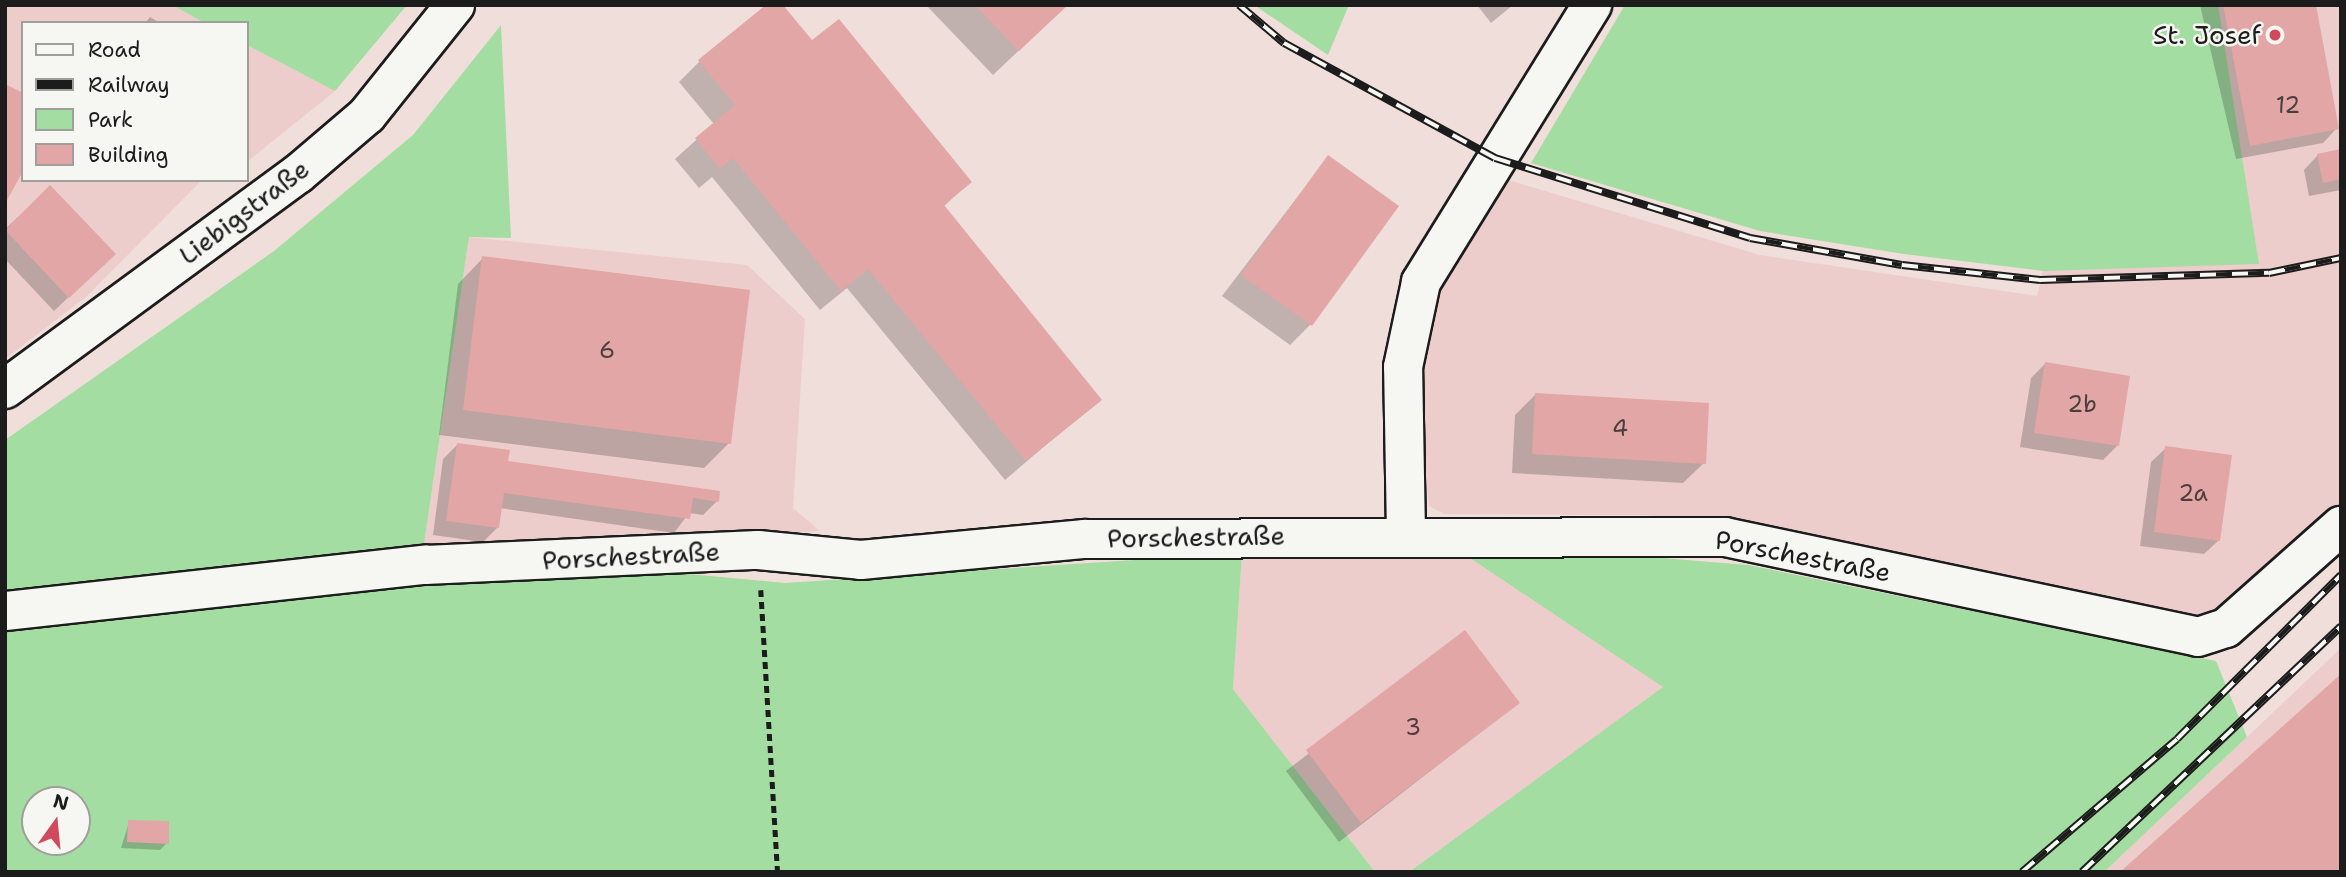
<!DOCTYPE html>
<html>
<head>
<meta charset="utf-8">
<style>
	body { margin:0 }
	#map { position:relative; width:2346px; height:877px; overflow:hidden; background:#f0dedb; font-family:"Shantell Sans",sans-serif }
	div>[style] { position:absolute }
	.built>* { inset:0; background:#eccdcb }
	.green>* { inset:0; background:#a4dda2 }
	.shadow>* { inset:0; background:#0003 }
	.building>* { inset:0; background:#e1a6a5 }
	.path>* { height:4.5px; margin-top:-2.25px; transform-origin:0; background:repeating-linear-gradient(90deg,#1c1c1c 0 7px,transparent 0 12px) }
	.roads { filter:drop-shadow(2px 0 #1c1c1c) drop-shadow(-2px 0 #1c1c1c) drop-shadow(0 2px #1c1c1c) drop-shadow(0 -2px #1c1c1c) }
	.street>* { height:38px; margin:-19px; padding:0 19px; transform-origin:19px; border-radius:19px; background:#f6f6f2 }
	.rail>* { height:8px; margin-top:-4px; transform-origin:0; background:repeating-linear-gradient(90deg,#f6f6f2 0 16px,#1c1c1c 0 32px); box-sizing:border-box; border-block:2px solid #1c1c1c }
	.dots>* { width:19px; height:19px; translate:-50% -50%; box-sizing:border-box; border:4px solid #f6f6f2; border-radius:50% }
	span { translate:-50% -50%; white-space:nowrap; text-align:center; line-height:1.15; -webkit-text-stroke:5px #f6f6f2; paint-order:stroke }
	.number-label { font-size:23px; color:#4d3e3e }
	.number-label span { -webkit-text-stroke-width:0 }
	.poi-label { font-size:26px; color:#1c1c1c }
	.right { translate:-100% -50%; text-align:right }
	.street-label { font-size:26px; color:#1c1c1c }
	.frame { position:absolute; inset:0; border:7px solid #1c1c1c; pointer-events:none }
	.legend { position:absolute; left:21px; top:21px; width:228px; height:161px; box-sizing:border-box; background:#f6f6f2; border:2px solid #9f9f9c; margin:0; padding:9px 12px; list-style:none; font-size:21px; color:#1c1c1c }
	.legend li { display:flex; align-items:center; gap:14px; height:35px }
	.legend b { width:35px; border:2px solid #9f9f9c }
	.north { position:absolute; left:21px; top:786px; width:70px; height:70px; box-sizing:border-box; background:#f6f6f2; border:2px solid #9f9f9c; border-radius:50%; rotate:15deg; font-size:19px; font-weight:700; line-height:28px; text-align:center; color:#1c1c1c }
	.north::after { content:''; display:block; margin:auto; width:24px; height:32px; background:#d1495b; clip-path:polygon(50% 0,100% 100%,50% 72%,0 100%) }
</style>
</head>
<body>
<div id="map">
	<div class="built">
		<i style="clip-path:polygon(5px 5px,172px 5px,205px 23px,23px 23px,23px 180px,202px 180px,86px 297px,5px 359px)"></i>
		<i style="clip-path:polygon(2076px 5px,2341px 5px,2341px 504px,2198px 624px,1757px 526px,1644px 515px,1444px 514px,1429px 506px,1416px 369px,1434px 287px,1498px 177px,1760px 255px,2037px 296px,2043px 271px,1977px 262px)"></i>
		<i style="clip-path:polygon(247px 45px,335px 91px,247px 162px)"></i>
		<i style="clip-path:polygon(469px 237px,747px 265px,805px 319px,793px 508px,820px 531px,423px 551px)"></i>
		<i style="clip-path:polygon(1242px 553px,1470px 558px,1664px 687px,1409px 872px,1375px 872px,1233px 689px)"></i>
		<i style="clip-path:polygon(2341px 648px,2341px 872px,2104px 872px,2247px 737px)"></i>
	</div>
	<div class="green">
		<i style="clip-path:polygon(172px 5px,407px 5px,335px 91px,247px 45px,247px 23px,205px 23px)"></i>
		<i style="clip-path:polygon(1254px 5px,1349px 5px,1328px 55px)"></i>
		<i style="clip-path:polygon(1625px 5px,2218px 5px,2259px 264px,2044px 271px,1904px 254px,1760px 231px,1531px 163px)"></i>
		<i style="clip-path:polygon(501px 25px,511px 238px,469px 237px,423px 551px,5px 594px,5px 440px,274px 251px,413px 135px)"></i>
		<i style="clip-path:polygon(evenodd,1242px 553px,1233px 689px,1375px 872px,5px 872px,5px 625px,502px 574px,624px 568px,785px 583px,1242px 553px,35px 800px,77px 800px,77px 842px,35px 842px,35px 800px)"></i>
		<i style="clip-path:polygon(1613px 554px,1748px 565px,2216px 661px,2247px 737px,2104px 872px,1409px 872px,1663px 687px,1470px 558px)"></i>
	</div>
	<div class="shadow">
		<i style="clip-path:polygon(926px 5px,1067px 5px,993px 75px)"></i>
		<i style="clip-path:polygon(1477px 5px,1513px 5px,1491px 23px)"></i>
		<i style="clip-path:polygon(2200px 5px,2314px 5px,2337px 128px,2323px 143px,2236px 159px)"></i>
		<i style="clip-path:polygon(150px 17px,160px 23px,145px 23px)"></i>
		<i style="clip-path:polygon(812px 43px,970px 182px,943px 207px,1100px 399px,1005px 480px,847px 288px,820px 310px,712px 177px,699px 188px,675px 159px,714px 124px,679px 82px,700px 61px)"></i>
		<i style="clip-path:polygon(2341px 151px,2341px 190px,2309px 196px,2304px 170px,2318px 155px)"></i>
		<i style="clip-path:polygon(1328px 157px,1310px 325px,1290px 345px,1222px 296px)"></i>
		<i style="clip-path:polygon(50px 188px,99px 268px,54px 311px,5px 259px,5px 229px)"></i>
		<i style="clip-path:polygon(483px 258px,729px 443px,704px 468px,439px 435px,458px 284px)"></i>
		<i style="clip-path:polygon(2045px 364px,2117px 446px,2103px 460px,2020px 447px,2031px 378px)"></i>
		<i style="clip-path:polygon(1536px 394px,1704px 463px,1683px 483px,1512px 473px,1515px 415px)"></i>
		<i style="clip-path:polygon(457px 445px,506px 463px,717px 501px,703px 515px,689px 513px,674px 533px,500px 508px,497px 528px,483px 542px,433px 535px,443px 459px)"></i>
		<i style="clip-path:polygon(2166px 448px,2219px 540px,2204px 554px,2140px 546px,2151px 462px)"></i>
		<i style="clip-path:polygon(1465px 633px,1518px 703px,1339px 842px,1286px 771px)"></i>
		<i style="clip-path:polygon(129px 822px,167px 843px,160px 850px,121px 848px)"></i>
	</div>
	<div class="building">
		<i style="clip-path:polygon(766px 5px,783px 5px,812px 40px,839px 19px,972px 182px,944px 205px,1102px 400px,1026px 461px,868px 269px,841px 291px,733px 158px,720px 169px,695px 138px,735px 105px,698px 60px)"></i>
		<i style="clip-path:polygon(975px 5px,1068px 5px,1019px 51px)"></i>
		<i style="clip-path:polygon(2223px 5px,2316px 5px,2339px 129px,2250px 146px)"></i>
		<i style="clip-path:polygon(5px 84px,23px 93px,23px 171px,5px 204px)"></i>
		<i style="clip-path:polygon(2341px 149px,2341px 179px,2323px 183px,2317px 154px)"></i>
		<i style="clip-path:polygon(1328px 155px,1399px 206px,1312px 326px,1241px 275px)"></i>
		<i style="clip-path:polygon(50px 185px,116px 254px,69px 298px,5px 230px)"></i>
		<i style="clip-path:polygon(482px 256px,750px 290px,731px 444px,463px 410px)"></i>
		<i style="clip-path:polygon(2045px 362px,2130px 376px,2119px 446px,2034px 433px)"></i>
		<i style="clip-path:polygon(1535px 393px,1709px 403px,1706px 464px,1532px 454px)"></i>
		<i style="clip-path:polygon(457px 443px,510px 450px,508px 461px,720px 491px,719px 502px,693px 498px,690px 519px,504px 493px,499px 528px,446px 521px)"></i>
		<i style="clip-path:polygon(2165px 446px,2232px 455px,2220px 541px,2154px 532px)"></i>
		<i style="clip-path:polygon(1465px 630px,1520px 703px,1361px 823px,1306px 750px)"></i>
		<i style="clip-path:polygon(2341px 674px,2341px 872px,2120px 872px)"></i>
		<i style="clip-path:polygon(128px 820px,169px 821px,169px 844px,127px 842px)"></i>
	</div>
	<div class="path">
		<i style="left:761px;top:590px;width:283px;rotate:86.6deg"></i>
	</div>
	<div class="roads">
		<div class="street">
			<i style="left:5px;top:389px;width:363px;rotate:-36.3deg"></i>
			<i style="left:298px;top:174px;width:91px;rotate:-40.5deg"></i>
			<i style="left:367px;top:115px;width:141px;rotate:-51.3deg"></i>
			<i style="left:1406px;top:534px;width:167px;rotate:-91deg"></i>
			<i style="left:1403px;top:367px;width:87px;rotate:-78deg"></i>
			<i style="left:1421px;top:282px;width:326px;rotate:-58.3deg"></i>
			<i style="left:5px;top:611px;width:423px;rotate:-6.3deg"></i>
			<i style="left:425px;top:565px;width:333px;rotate:-2.6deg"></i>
			<i style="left:758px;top:550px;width:103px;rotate:5.5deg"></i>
			<i style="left:861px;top:560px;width:225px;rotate:-5.4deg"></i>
			<i style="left:1085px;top:539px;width:640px;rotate:-0.18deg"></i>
			<i style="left:1725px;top:537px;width:483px;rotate:11.9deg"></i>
			<i style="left:2198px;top:637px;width:29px;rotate:-18deg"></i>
			<i style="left:2226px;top:628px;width:154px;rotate:-41.6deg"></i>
		</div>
	</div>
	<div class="rail">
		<i style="left:1239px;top:5px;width:59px;rotate:40.2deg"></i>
		<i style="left:1284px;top:43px;width:240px;rotate:28.6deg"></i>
		<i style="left:1495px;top:158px;width:267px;rotate:17.4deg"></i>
		<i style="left:1750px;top:238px;width:154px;rotate:10.1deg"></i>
		<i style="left:1902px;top:265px;width:139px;rotate:6.2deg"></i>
		<i style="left:2040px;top:280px;width:229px;rotate:-1.8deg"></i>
		<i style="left:2269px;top:273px;width:74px;rotate:-11.8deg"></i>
		<i style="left:2022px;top:872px;width:204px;rotate:-40.6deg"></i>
		<i style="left:2177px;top:739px;width:232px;rotate:-45deg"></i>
		<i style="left:2082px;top:872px;width:357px;rotate:-43.5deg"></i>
	</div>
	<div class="dots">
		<i style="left:2275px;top:35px;background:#d1495b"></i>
	</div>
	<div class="number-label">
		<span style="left:2288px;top:105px">12</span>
		<span style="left:607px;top:350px">6</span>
		<span style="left:2082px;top:404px">2b</span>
		<span style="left:1620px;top:428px">4</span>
		<span style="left:2193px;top:493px">2a</span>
		<span style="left:1413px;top:727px">3</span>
	</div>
	<div class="poi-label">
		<span class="right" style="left:2261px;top:35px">St. Josef</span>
	</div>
	<div class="street-label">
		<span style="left:244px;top:212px;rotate:-37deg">Liebigstraße</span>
		<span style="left:1196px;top:537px;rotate:-1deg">Porschestraße</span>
		<span style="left:631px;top:556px;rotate:-3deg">Porschestraße</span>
		<span style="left:1803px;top:556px;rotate:11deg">Porschestraße</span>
	</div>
	<div class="frame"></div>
	<ul class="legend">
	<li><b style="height:9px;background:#f6f6f2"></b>Road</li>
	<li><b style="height:9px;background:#1c1c1c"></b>Railway</li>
	<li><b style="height:19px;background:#a4dda2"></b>Park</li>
	<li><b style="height:19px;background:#e1a6a5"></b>Building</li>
	</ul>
	<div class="north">N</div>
</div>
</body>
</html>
